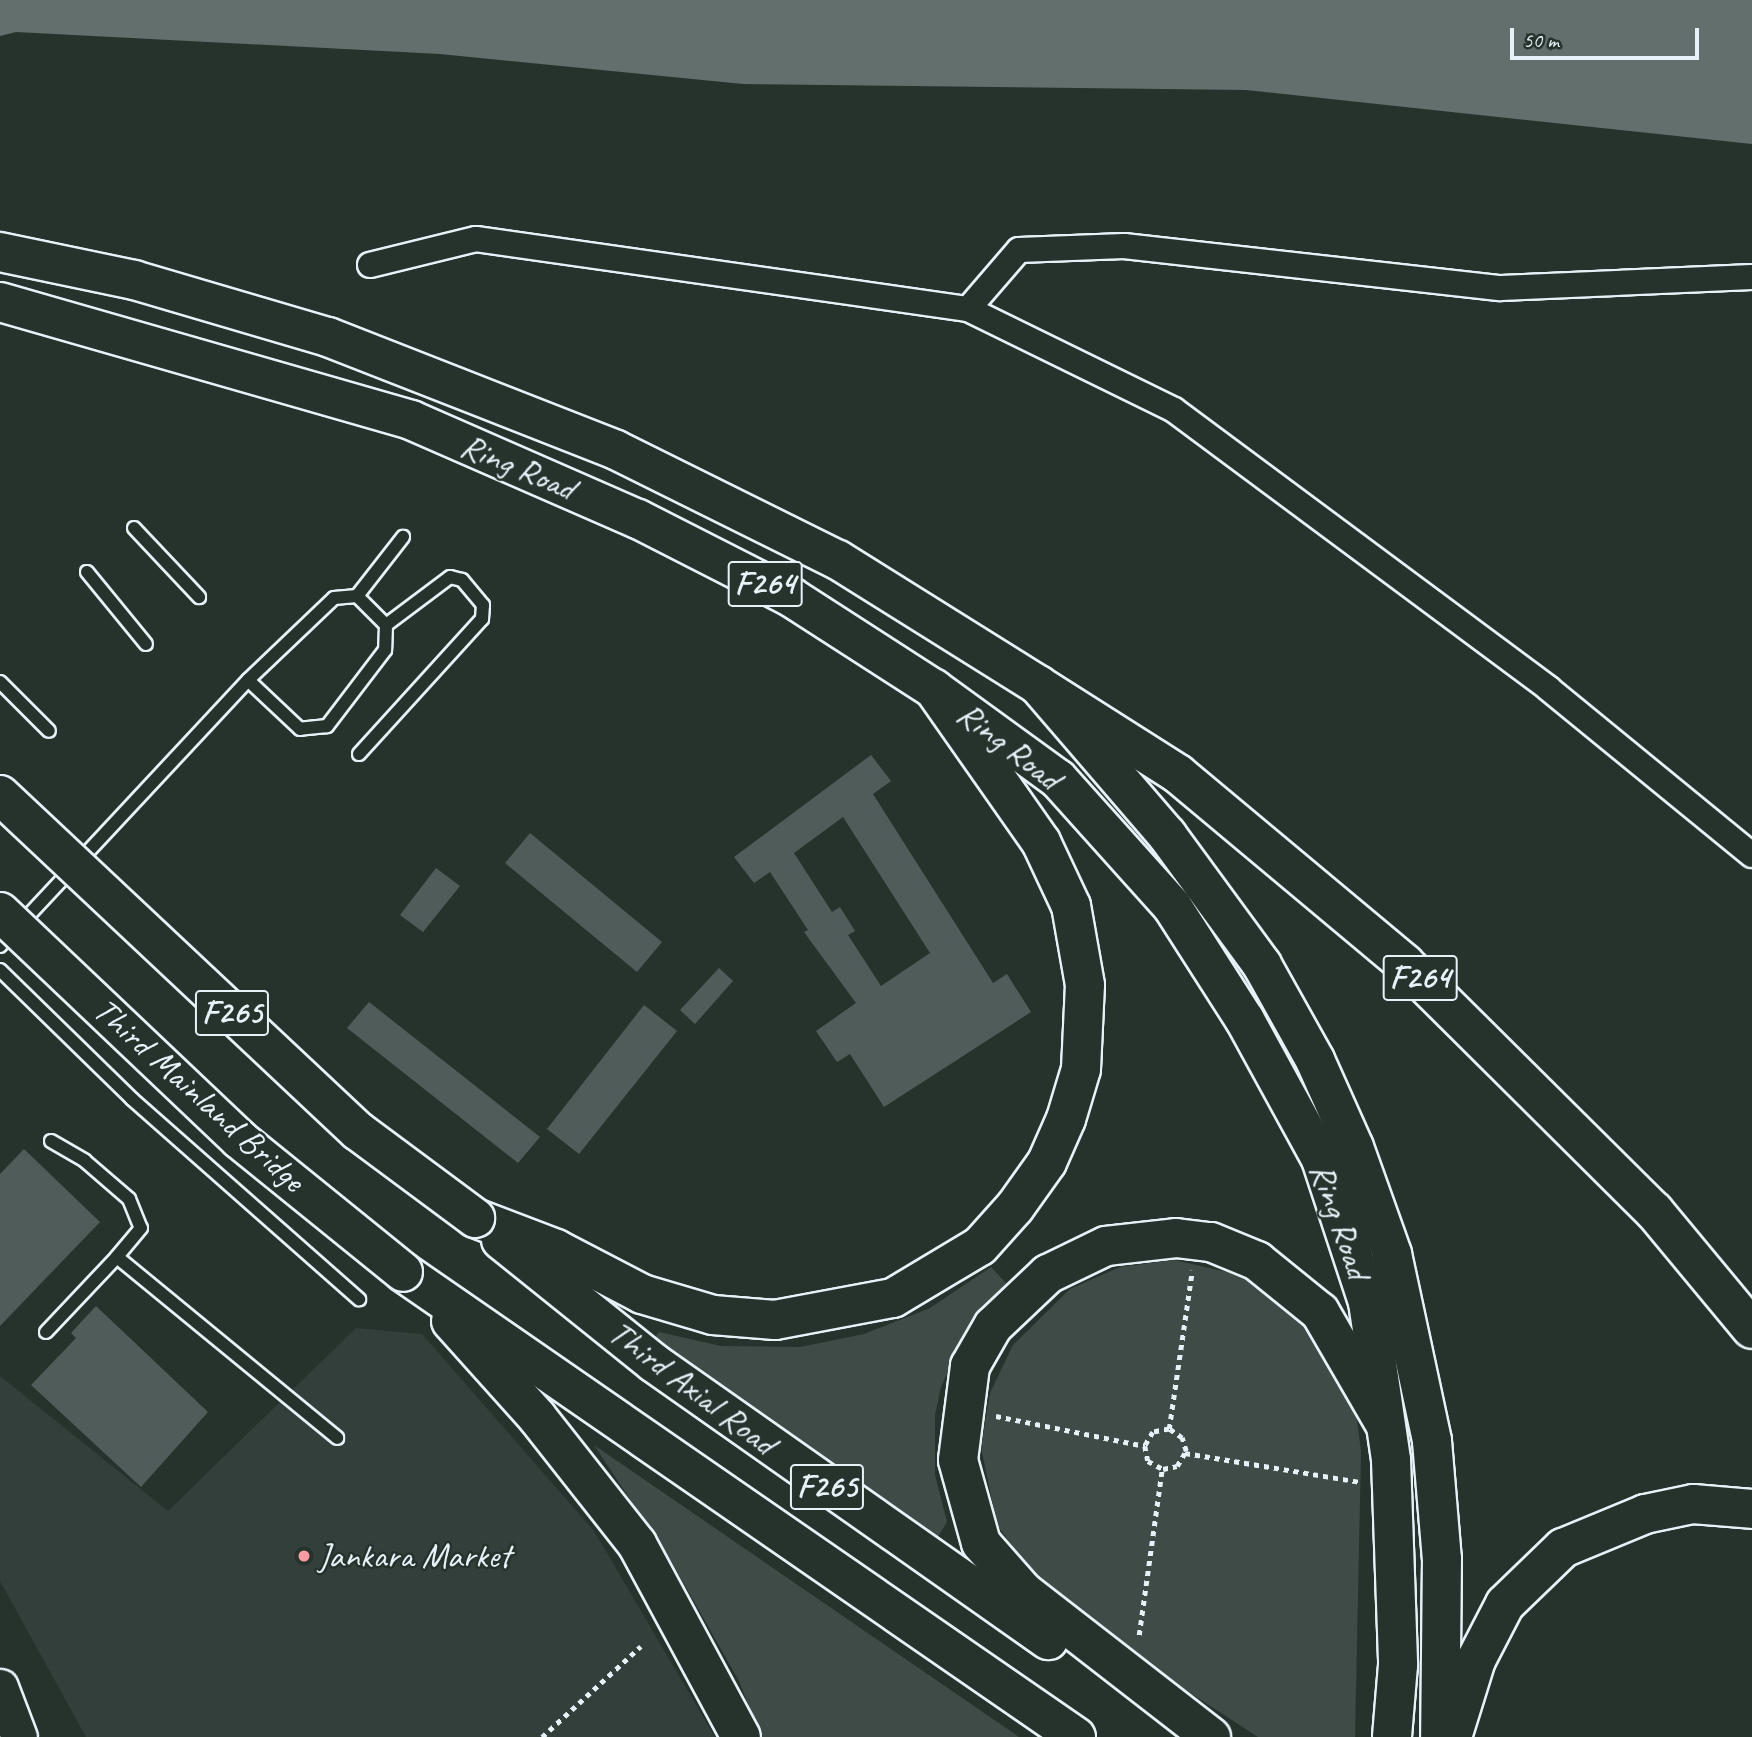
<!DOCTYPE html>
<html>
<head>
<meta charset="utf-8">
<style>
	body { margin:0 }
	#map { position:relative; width:1752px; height:1737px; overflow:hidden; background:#26332d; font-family:Caveat,sans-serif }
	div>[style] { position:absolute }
	.built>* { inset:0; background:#333f3a }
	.green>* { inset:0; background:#3e4b47 }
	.water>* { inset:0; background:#636f6d }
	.building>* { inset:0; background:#505c59 }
	.path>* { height:4.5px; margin-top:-2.25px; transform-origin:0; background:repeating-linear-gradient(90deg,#e8f1f8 0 5px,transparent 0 10px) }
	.roads { filter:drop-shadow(2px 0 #e8f1f8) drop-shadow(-2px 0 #e8f1f8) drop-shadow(0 2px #e8f1f8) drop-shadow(0 -2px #e8f1f8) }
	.lane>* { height:12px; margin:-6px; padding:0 6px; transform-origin:6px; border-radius:6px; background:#26332d }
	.street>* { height:24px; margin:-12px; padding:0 12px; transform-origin:12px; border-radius:12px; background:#26332d }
	.secondary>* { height:35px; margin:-17.5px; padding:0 17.5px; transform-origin:17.5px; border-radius:17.5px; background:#26332d }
	.primary>* { height:38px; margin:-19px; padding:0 19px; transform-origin:19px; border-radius:19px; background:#26332d }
	.highway>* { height:38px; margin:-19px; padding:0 19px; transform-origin:19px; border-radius:19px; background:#26332d }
	.bridges { filter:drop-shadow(2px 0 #e8f1f8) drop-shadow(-2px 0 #e8f1f8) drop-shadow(0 2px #e8f1f8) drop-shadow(0 -2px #e8f1f8) }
	.highway-bridge>* { height:38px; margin:-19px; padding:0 19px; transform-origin:19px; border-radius:19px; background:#26332d }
	.dots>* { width:19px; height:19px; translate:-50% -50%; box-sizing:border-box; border:4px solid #26332d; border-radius:50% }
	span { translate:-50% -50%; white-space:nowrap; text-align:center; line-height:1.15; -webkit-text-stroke:5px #26332d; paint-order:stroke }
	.shield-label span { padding:2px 5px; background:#26332d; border:2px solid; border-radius:5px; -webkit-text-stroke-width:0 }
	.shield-label { font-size:33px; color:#e8f1f8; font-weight:700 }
	.street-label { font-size:35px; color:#e8f1f8 }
	.poi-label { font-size:35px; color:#e8f1f8 }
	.left { translate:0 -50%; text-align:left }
	.scale { position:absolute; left:1510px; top:28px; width:189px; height:32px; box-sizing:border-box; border:4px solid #e8f1f8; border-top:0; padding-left:9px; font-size:21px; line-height:24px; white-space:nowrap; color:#e8f1f8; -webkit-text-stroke:5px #26332d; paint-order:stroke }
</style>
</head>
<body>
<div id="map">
	<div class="built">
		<i style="clip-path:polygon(356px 1328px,422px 1334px,594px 1531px,715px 1737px,86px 1737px,0 1581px,0 1376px,168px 1511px)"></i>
	</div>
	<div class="green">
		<i style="clip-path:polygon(1174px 1260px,1253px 1278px,1298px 1307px,1354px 1398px,1361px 1451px,1355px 1737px,1258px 1737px,1084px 1624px,1045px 1590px,997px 1525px,981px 1447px,990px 1393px,1013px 1345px,1070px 1289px,1120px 1267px)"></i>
		<i style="clip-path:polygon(991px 1267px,1006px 1283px,963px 1338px,941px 1387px,935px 1415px,935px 1475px,947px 1522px,936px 1540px,651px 1342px,659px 1332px,721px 1346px,800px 1347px,864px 1334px,930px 1308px)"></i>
		<i style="clip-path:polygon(594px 1445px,1019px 1737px,761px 1737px,739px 1681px,671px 1561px)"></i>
	</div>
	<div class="water">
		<i style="clip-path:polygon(0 0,1752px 0,1752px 144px,1246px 90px,743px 84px,440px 54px,16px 32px,0 36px)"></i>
	</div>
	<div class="building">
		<i style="clip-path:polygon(evenodd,871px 755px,891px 781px,873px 794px,993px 983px,1007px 974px,1031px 1012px,884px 1107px,850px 1054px,837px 1062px,816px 1031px,856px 1003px,804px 932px,808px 930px,770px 872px,754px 883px,734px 857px,871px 755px,843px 817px,930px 953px,881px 986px,848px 935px,855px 931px,840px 907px,832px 912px,794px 853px,843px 817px)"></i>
		<i style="clip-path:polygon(530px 833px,662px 942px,637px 972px,505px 863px)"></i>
		<i style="clip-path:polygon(436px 868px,460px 886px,423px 932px,400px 915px)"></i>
		<i style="clip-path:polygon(719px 968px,733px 981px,695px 1024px,680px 1010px)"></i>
		<i style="clip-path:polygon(369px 1002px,540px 1137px,518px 1163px,347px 1028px)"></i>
		<i style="clip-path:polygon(644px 1005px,677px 1031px,579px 1154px,547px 1129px)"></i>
		<i style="clip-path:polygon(24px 1149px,100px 1222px,0 1326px,0 1174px)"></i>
		<i style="clip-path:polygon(96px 1306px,208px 1412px,141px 1487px,31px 1385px,76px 1338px,71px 1333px)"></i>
	</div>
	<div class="path">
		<i style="left:996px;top:1416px;width:152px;rotate:11.4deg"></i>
		<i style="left:1145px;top:1446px;width:15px;rotate:79deg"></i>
		<i style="left:1148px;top:1461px;width:17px;rotate:28deg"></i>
		<i style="left:1163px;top:1469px;width:14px;rotate:-12deg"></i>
		<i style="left:1177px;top:1466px;width:17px;rotate:-59deg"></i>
		<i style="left:1186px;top:1451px;width:14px;rotate:-107deg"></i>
		<i style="left:1182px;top:1438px;width:16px;rotate:-145deg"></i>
		<i style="left:1169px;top:1429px;width:16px;rotate:169deg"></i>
		<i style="left:1153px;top:1432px;width:16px;rotate:120deg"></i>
		<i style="left:1169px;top:1429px;width:160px;rotate:-81.7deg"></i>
		<i style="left:1185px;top:1453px;width:177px;rotate:9.4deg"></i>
		<i style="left:1139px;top:1635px;width:168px;rotate:-82.1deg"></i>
		<i style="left:542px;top:1737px;width:134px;rotate:-42.6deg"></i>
	</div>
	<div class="roads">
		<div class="lane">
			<i style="left:134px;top:528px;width:95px;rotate:46.7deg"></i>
			<i style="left:87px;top:572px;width:93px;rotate:50.7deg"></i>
			<i style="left:357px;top:596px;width:75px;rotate:-52.1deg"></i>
			<i style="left:0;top:682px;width:69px;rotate:45deg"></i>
			<i style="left:359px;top:754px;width:183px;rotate:-47.7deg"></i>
			<i style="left:482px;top:619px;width:14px;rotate:-86deg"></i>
			<i style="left:483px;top:605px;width:33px;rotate:-130deg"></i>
			<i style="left:462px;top:580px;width:12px;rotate:-166deg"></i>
			<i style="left:450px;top:577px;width:80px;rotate:143.1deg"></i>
			<i style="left:0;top:946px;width:364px;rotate:-47deg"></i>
			<i style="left:248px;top:680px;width:119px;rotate:-43.6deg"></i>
			<i style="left:334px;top:598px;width:23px;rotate:-5deg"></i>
			<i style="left:357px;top:596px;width:41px;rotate:45deg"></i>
			<i style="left:386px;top:625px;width:25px;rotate:92deg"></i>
			<i style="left:385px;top:650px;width:96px;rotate:127.3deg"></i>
			<i style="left:327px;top:726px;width:27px;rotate:174deg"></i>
			<i style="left:300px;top:729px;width:71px;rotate:-136.7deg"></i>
			<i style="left:0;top:970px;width:185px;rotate:44.3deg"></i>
			<i style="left:132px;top:1099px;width:303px;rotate:41.4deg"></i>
			<i style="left:51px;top:1141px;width:39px;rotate:30deg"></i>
			<i style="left:85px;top:1161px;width:58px;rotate:40.8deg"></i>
			<i style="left:129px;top:1199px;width:31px;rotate:68deg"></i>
			<i style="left:141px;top:1228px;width:38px;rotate:130deg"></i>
			<i style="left:46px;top:1332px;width:103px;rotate:-46.6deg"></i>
			<i style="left:117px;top:1257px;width:285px;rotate:39.4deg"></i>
		</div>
		<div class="street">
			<i style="left:370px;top:265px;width:109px;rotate:-13.8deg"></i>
			<i style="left:476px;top:239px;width:497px;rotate:8.1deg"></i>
			<i style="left:968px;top:309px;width:229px;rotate:26.1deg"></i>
			<i style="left:1174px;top:410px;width:467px;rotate:36.6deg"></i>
			<i style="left:1549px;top:689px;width:262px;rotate:39.3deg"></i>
			<i style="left:968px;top:309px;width:78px;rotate:-49.2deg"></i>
			<i style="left:1019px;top:250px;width:105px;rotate:-2.2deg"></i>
			<i style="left:1124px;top:246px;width:379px;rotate:6.4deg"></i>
			<i style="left:1501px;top:288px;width:251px;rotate:-2.5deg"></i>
		</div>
		<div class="secondary">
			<i style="left:0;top:1687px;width:53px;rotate:69.2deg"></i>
		</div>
		<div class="primary">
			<i style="left:0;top:252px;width:137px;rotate:11.8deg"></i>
			<i style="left:134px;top:280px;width:202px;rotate:16.4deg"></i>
			<i style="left:328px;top:337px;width:309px;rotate:21.4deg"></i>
			<i style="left:616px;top:450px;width:248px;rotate:26.4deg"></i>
			<i style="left:838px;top:560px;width:236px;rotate:32deg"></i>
			<i style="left:1038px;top:685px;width:198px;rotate:49.3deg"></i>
			<i style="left:1167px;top:835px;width:161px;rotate:53.8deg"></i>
			<i style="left:1262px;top:965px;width:109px;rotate:60.8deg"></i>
			<i style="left:1315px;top:1060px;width:95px;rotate:65.9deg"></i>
			<i style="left:1354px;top:1147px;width:114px;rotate:70.4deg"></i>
			<i style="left:1392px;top:1254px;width:191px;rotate:77.9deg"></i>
			<i style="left:1432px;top:1441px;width:118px;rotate:85.2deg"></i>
			<i style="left:1442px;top:1559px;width:178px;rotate:90.6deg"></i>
			<i style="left:0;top:302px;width:428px;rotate:16deg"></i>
			<i style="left:411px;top:420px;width:248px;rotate:23.6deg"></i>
			<i style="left:638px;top:519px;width:172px;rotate:27deg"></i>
			<i style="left:791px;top:597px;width:170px;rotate:32.8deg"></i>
			<i style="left:934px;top:689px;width:153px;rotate:36deg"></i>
			<i style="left:1058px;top:779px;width:171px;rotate:48.1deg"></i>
			<i style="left:1172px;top:906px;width:135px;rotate:57.4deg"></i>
			<i style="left:1245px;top:1020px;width:158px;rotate:61.3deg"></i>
			<i style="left:1321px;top:1159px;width:151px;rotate:71.8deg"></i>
			<i style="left:1368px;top:1302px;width:160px;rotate:81.7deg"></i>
			<i style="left:1391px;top:1460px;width:205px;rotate:88deg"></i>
			<i style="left:1398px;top:1665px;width:72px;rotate:94.8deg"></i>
		</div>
		<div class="highway">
			<i style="left:1038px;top:685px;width:166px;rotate:32.4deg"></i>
			<i style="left:1178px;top:774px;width:296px;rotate:39.9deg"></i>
			<i style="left:1405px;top:964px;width:351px;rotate:44.8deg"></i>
			<i style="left:1654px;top:1211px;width:153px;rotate:50.3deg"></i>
			<i style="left:475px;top:1218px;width:87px;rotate:20.9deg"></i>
			<i style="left:556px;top:1249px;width:97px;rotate:27.6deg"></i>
			<i style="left:642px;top:1294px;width:74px;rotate:16.5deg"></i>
			<i style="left:713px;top:1315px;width:62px;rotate:4.6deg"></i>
			<i style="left:775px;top:1320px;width:120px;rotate:-10.6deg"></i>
			<i style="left:893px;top:1298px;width:101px;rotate:-30.9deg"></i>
			<i style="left:980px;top:1246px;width:52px;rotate:-48.1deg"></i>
			<i style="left:1015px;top:1207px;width:55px;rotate:-54.6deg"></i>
			<i style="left:1047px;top:1162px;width:47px;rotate:-66.2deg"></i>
			<i style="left:1066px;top:1119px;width:52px;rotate:-73.3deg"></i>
			<i style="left:1081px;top:1069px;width:84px;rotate:-87.3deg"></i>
			<i style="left:1085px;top:985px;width:80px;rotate:-100deg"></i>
			<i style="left:1071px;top:906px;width:71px;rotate:-115.1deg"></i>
			<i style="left:1041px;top:842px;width:187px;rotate:-125deg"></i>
			<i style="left:501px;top:1240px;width:196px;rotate:38.8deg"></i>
			<i style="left:654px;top:1363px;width:482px;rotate:35.1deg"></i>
			<i style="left:403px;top:1272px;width:818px;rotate:34.64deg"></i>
			<i style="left:451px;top:1321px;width:129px;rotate:48.1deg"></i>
			<i style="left:537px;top:1417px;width:162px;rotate:51.8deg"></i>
			<i style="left:637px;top:1544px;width:219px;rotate:61.7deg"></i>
			<i style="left:1211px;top:1737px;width:237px;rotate:-142.2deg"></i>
			<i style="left:1024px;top:1592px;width:65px;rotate:-131.3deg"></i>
			<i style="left:981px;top:1543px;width:86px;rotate:-105.5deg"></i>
			<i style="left:958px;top:1460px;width:95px;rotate:-82.7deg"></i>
			<i style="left:970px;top:1366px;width:46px;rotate:-60.1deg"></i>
			<i style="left:993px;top:1326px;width:76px;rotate:-43.4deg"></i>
			<i style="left:1048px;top:1274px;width:64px;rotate:-25.8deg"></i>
			<i style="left:1106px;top:1246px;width:70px;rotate:-6.5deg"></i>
			<i style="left:1176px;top:1238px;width:35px;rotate:7deg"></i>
			<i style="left:1211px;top:1242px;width:50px;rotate:22.4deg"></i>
			<i style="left:1257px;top:1261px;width:81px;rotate:39deg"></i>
			<i style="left:1320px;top:1312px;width:129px;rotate:59.9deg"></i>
			<i style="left:1452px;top:1737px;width:81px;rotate:-72.7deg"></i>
			<i style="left:1476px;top:1660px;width:63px;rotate:-62.6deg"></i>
			<i style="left:1505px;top:1604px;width:81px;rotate:-44deg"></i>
			<i style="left:1563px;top:1548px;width:89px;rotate:-22.5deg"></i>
			<i style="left:1645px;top:1514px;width:49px;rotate:-11.8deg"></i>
			<i style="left:1693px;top:1504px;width:59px;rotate:4.8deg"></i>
		</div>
	</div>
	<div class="bridges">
		<div class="highway-bridge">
			<i style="left:0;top:795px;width:491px;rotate:43.2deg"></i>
			<i style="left:358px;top:1131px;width:146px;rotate:36.6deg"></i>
			<i style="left:0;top:912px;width:330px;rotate:43.5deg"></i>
			<i style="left:239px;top:1139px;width:211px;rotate:39deg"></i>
		</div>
	</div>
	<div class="dots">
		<i style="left:304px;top:1556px;background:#ff9aa2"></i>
	</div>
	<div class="shield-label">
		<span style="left:765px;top:584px">F264</span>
		<span style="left:1420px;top:978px">F264</span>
		<span style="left:232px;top:1013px">F265</span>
		<span style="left:827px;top:1487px">F265</span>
	</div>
	<div class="street-label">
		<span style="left:518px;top:467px;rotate:23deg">Ring Road</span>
		<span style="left:1009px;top:746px;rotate:38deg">Ring Road</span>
		<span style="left:199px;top:1095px;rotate:42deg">Third Mainland Bridge</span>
		<span style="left:1340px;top:1221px;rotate:71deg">Ring Road</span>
		<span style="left:692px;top:1388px;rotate:37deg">Third Axial Road</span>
	</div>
	<div class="poi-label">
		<span class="left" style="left:318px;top:1556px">Jankara Market</span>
	</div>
	<div class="scale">50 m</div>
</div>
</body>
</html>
